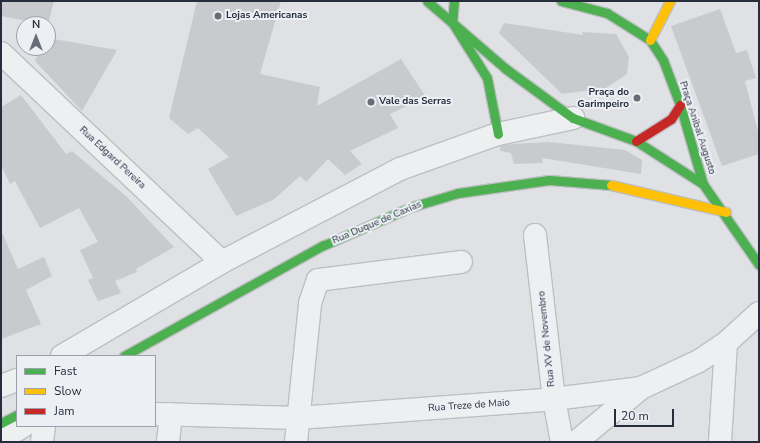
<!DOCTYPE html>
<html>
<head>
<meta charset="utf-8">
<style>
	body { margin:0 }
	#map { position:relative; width:760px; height:443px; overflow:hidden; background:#dfe1e4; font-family:"Nunito Sans",sans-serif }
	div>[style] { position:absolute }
	.building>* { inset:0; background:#c9cace }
	.roads { filter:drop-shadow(1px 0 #bdbfc2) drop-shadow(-1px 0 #bdbfc2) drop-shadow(0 1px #bdbfc2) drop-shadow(0 -1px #bdbfc2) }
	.street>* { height:22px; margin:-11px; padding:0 11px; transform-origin:11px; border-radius:11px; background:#eeeff1 }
	.fast>* { height:9px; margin:-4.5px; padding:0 4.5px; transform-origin:4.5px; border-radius:4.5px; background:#4caf50 }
	.slow>* { height:9px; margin:-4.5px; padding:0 4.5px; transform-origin:4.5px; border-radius:4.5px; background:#ffc107 }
	.jam>* { height:9px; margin:-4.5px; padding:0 4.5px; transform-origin:4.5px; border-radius:4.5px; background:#c62828 }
	.dots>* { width:11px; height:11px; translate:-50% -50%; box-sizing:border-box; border:2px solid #eceff4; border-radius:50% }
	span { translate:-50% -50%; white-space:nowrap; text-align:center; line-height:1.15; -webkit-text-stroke:4px #eceff4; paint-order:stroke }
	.poi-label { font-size:10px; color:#262d3d; font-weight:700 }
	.left { translate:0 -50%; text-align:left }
	.right { translate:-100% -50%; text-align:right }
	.street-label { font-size:10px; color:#262d3d }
	.frame { position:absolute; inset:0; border:2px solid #262d3d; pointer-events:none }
	.legend { position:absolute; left:16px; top:355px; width:140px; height:72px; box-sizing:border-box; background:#eceff4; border:1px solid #9da1ab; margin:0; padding:5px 7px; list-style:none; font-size:12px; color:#262d3d }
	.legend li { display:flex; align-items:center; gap:8px; height:20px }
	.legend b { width:20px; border:1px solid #9da1ab }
	.north { position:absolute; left:16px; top:16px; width:40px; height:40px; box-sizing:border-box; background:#eceff4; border:1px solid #9da1ab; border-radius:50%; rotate:0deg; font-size:11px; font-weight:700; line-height:16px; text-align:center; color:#262d3d }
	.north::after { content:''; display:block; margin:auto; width:14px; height:18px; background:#676c77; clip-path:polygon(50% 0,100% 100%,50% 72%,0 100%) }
	.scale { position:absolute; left:614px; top:409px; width:60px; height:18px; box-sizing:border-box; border:2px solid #262d3d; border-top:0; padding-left:5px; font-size:12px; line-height:14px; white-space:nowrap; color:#262d3d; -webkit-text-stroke:3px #eceff4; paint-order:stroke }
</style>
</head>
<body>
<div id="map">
	<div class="building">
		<i style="clip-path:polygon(1px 1px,54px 1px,48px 25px,1px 16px)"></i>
		<i style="clip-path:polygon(197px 1px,281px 1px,260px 74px,320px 87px,317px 106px,401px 59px,426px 97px,390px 114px,398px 128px,350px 151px,362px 164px,345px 175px,328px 159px,306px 182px,300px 176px,273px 200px,236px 216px,208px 169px,229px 157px,198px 128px,188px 134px,169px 118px)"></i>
		<i style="clip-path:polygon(720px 9px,736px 53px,747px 50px,756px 78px,745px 81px,759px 135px,759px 154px,722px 166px,671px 26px)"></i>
		<i style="clip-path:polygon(504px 23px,583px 35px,582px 32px,616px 34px,629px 57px,627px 74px,606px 88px,562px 94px,499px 33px)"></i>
		<i style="clip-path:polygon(48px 38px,117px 50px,82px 111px,35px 61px,41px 48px,48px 48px)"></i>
		<i style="clip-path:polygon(21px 95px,66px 154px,72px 151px,126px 196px,174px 247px,136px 269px,137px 272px,115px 281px,121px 293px,98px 301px,88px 280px,93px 278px,80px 250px,98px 242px,79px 208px,40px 228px,15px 181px,10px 184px,1px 165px,1px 107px)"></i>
		<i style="clip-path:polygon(549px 142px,625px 150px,642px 160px,641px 174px,542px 158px,543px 163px,514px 164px,511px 153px,500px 151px,500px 146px,512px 144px)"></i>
		<i style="clip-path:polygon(1px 230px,18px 269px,44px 257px,52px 276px,26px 290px,41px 324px,1px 339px)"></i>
	</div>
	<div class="roads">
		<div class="street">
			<i style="left:1px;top:53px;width:304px;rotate:43.4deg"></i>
			<i style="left:535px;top:235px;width:165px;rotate:83.4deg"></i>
			<i style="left:554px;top:399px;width:44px;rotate:79.5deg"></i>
			<i style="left:62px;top:356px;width:186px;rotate:-30.4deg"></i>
			<i style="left:222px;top:262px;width:201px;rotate:-27.6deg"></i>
			<i style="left:400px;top:169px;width:104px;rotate:-19.7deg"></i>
			<i style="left:498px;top:134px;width:77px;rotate:-12deg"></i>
			<i style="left:1px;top:386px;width:17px;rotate:-21deg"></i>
			<i style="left:155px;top:414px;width:143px;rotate:1.6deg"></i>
			<i style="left:298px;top:418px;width:257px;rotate:-4.2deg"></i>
			<i style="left:554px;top:399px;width:88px;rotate:-7.2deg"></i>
			<i style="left:641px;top:388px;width:64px;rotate:-25deg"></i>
			<i style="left:699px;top:361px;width:32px;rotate:-34deg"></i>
			<i style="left:726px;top:343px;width:45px;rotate:-42.3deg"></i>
			<i style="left:1px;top:440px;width:26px;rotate:-32deg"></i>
			<i style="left:42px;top:442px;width:16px;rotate:-83deg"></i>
			<i style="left:168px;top:442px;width:28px;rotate:-84deg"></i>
			<i style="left:296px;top:442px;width:140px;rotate:-84.2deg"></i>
			<i style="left:310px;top:303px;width:24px;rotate:-71deg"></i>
			<i style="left:318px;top:280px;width:144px;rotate:-7.2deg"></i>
			<i style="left:576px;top:442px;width:85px;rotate:-39.7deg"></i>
			<i style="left:720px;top:442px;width:99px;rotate:-86.5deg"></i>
		</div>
		<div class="fast">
			<i style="left:427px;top:1px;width:104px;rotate:40.7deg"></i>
			<i style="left:506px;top:69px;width:83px;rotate:36.2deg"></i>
			<i style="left:573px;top:118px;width:67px;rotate:20.1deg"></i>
			<i style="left:636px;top:141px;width:80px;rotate:32.7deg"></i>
			<i style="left:703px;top:184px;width:98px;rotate:55.3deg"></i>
			<i style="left:454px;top:1px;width:21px;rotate:95deg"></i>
			<i style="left:452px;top:22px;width:66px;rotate:58deg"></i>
			<i style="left:487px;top:78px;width:57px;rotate:78.9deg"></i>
			<i style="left:561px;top:1px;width:48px;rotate:14.6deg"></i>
			<i style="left:607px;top:13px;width:51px;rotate:32.1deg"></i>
			<i style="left:650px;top:40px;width:24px;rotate:57deg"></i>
			<i style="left:663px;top:60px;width:48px;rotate:69.3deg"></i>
			<i style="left:680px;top:105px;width:82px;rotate:73.8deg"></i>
			<i style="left:124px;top:356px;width:227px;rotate:-29.1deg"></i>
			<i style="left:322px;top:246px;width:97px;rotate:-23.7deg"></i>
			<i style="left:411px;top:207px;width:49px;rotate:-16.6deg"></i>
			<i style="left:458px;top:193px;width:92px;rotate:-8.1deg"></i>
			<i style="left:549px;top:180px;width:62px;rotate:4.6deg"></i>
			<i style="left:1px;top:423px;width:18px;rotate:-27deg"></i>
		</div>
		<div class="slow">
			<i style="left:650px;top:40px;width:44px;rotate:-62.9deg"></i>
			<i style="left:611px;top:185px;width:118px;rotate:13.2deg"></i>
		</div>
		<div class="jam">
			<i style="left:636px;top:141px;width:41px;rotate:-32.2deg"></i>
			<i style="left:671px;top:119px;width:17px;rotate:-57deg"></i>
		</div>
	</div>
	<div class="dots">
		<i style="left:218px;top:16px;background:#676c77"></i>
		<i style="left:637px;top:98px;background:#676c77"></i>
		<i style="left:371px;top:102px;background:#676c77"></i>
	</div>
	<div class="poi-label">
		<span class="left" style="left:226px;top:16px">Lojas Americanas</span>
		<span class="right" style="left:629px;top:98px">Praça do<br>Garimpeiro</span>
		<span class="left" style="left:379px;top:102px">Vale das Serras</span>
	</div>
	<div class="street-label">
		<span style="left:697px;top:128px;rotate:72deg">Praça Anibal Augusto</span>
		<span style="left:112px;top:158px;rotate:43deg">Rua Edgard Pereira</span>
		<span style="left:377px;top:223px;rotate:-23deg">Rua Duque de Caxias</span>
		<span style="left:547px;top:339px;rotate:-96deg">Rua XV de Novembro</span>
		<span style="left:469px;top:406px;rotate:-4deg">Rua Treze de Maio</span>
	</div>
	<div class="frame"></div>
	<ul class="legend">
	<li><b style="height:5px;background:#4caf50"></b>Fast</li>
	<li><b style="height:5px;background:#ffc107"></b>Slow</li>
	<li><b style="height:5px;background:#c62828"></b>Jam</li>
	</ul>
	<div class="north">N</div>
	<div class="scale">20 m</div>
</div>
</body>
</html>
